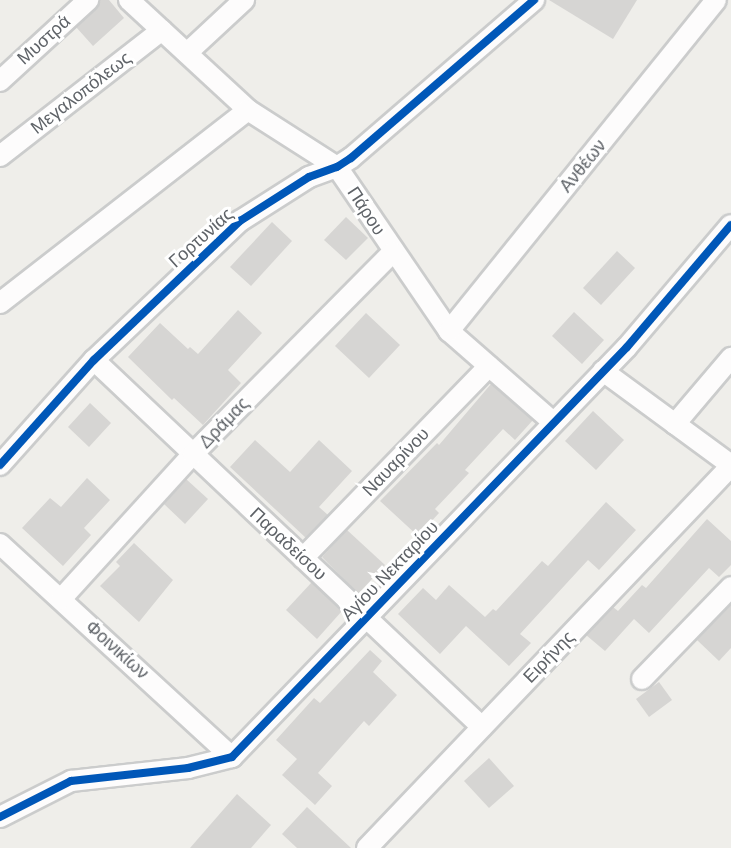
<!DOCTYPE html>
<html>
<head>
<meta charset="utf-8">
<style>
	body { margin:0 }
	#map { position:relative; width:731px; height:848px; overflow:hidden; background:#efeeea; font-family:"Nunito Sans",sans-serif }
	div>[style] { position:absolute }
	.building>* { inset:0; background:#d6d5d3 }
	.roads { filter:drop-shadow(2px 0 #cbcccc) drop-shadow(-2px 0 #cbcccc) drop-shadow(0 2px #cbcccc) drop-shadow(0 -2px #cbcccc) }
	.street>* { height:20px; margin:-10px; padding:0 10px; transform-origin:10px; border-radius:10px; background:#fdfcfc }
	.cycleway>* { height:8px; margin:-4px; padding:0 4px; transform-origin:4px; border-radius:4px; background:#0057b8 }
	span { translate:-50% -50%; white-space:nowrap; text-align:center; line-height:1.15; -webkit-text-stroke:6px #fff; paint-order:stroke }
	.street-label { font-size:18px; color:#5f6368 }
</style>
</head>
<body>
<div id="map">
	<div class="building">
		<i style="clip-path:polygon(100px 0,109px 0,124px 18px,93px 46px,76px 27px,97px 8px)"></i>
		<i style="clip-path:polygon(549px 0,637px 0,613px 39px)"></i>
		<i style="clip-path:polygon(346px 217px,368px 238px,346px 260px,324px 240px)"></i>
		<i style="clip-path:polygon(272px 222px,292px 241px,251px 286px,230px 267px)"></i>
		<i style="clip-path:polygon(617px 251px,635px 268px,601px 305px,583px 288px)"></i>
		<i style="clip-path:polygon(238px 310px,262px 333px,228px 370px,241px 383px,203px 425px,174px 398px,172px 400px,128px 357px,160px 323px,188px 349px,190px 347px,198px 354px)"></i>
		<i style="clip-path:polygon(574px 312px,604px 340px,582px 364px,552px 336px)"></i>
		<i style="clip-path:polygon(366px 313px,400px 345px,369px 378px,335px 346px)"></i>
		<i style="clip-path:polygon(491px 384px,533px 420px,515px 440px,503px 429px,465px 470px,469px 473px,435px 509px,439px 513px,418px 536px,380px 501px,437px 443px,439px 445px)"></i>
		<i style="clip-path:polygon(90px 403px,111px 423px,89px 447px,68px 427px)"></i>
		<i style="clip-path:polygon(593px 411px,624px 440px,596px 470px,565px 441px)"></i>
		<i style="clip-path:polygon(255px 440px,290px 472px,319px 440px,352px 471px,319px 507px,328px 515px,306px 538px,230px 467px)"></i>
		<i style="clip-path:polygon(87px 478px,110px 500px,84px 528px,91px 535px,63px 566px,22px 528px,50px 498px,61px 507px)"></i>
		<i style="clip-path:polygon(186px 479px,208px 499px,185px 524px,164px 504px)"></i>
		<i style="clip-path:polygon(606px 502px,636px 530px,599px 570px,588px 560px,520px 634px,531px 643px,509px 666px,466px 626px,440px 654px,398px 614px,423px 588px,436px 600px,449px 585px,485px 617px,493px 609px,496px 611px,542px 561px,548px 566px)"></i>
		<i style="clip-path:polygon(707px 519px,731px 541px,731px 565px,719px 577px,709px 568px,649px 633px,634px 619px,605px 651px,586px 635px,613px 607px,618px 611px,642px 585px,646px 588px)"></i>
		<i style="clip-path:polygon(347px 530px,385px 565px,358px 594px,322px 557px)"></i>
		<i style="clip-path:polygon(134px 543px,173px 580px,139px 622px,100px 586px,120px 566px,116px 562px)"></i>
		<i style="clip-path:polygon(312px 582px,342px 611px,317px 639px,286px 610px)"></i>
		<i style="clip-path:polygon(731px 604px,731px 648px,719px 661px,697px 640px)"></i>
		<i style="clip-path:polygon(370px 650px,382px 661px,373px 672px,397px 695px,369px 726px,364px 721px,318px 773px,332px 786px,315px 805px,282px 775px,297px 759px,276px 740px,314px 698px,320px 703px)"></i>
		<i style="clip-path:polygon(659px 682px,672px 700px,649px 717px,636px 699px)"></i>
		<i style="clip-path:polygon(489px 758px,514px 786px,489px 808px,464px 781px)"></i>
		<i style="clip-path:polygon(237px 794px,271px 825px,251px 848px,190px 848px)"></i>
		<i style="clip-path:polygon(307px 807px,351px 848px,297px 848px,282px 834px)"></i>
	</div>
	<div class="roads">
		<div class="street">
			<i style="left:129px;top:0;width:162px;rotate:42.7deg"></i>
			<i style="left:248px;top:110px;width:106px;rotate:32.6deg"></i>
			<i style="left:337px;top:167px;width:199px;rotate:55.7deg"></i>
			<i style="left:449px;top:331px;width:138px;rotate:41.2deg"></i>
			<i style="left:187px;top:53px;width:78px;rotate:-42.9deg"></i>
			<i style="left:0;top:81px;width:120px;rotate:-42.6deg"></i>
			<i style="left:0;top:156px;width:205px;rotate:-37.9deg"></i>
			<i style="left:0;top:303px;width:314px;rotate:-37.9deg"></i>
			<i style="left:449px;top:331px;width:425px;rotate:-51.1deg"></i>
			<i style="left:94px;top:360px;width:534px;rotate:43.41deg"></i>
			<i style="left:603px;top:371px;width:159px;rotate:36.3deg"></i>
			<i style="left:675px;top:424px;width:87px;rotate:-49.7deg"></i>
			<i style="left:0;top:465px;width:141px;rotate:-48.2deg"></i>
			<i style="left:94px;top:360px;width:202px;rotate:-43.6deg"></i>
			<i style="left:240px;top:221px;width:82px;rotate:-32.5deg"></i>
			<i style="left:309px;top:177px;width:30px;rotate:-20deg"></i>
			<i style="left:337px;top:167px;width:17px;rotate:-33deg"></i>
			<i style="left:351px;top:158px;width:242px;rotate:-40.8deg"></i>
			<i style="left:0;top:544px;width:315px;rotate:42.6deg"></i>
			<i style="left:303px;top:558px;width:267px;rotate:-45.9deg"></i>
			<i style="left:61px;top:599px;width:196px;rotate:-47.7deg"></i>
			<i style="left:193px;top:454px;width:284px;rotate:-45.3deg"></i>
			<i style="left:642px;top:679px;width:128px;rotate:-45.9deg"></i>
			<i style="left:0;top:817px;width:80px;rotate:-26.9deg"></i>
			<i style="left:71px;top:781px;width:118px;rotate:-6.3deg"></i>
			<i style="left:188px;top:768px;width:45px;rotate:-14deg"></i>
			<i style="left:232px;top:757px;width:569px;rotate:-46.07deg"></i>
			<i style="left:627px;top:347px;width:160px;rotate:-49.6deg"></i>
			<i style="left:367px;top:848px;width:528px;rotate:-46.38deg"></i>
		</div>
	</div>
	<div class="cycleway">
		<i style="left:0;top:465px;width:141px;rotate:-48.2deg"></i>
		<i style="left:94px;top:360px;width:202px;rotate:-43.6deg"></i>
		<i style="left:240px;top:221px;width:82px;rotate:-32.5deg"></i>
		<i style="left:309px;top:177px;width:30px;rotate:-20deg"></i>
		<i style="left:337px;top:167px;width:17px;rotate:-33deg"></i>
		<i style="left:351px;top:158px;width:242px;rotate:-40.8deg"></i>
		<i style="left:0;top:817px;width:80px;rotate:-26.9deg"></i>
		<i style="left:71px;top:781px;width:118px;rotate:-6.3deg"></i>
		<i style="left:188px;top:768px;width:45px;rotate:-14deg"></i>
		<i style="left:232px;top:757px;width:569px;rotate:-46.07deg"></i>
		<i style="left:627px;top:347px;width:160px;rotate:-49.6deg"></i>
	</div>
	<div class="street-label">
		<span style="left:44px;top:40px;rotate:-42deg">Μυστρά</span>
		<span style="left:81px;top:93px;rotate:-38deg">Μεγαλοπόλεως</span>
		<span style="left:583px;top:166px;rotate:-51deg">Ανθέων</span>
		<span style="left:366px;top:211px;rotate:57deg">Πάρου</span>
		<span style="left:201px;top:238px;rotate:-42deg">Γορτυνίας</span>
		<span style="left:224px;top:423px;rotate:-46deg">Δράμας</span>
		<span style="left:396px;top:462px;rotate:-46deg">Ναυαρίνου</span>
		<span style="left:288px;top:544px;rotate:43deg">Παραδείσου</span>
		<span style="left:390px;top:571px;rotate:-46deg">Αγίου Νεκταρίου</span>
		<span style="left:117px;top:650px;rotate:42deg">Φοινικίων</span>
		<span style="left:549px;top:657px;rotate:-46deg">Ειρήνης</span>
	</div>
</div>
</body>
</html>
